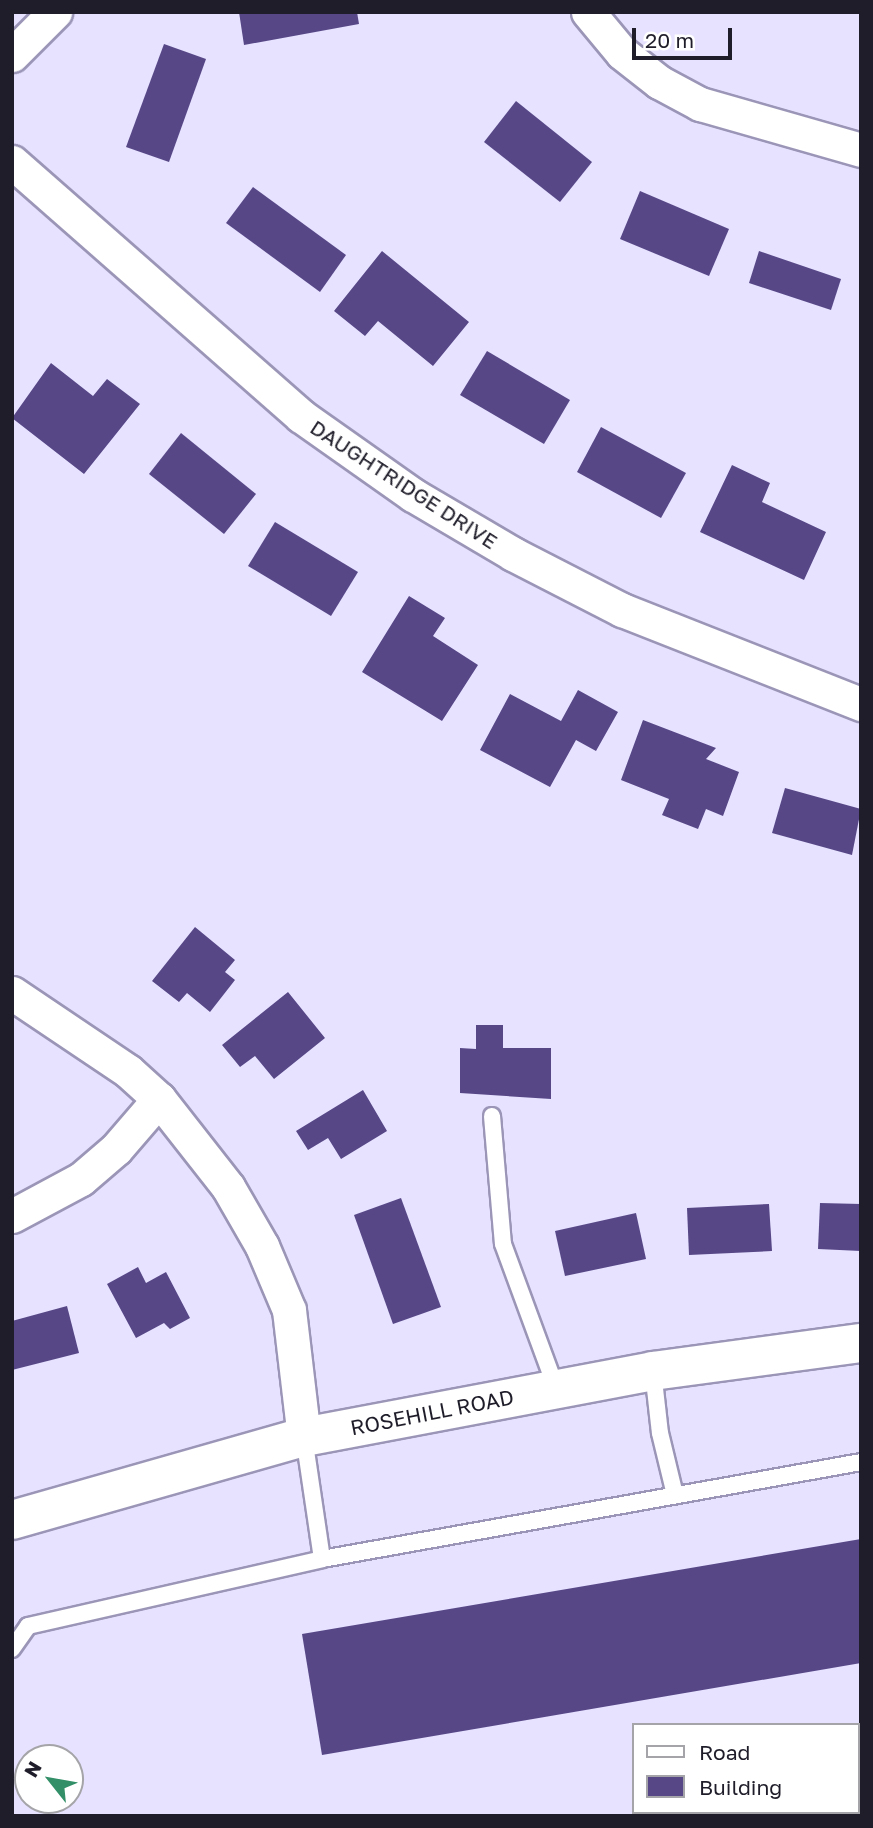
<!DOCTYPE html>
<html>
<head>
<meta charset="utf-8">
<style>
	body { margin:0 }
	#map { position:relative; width:873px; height:1828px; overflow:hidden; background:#e6e2ff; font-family:"Golos Text",sans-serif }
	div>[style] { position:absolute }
	.building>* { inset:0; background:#574787 }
	.roads { filter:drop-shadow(2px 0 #9b96b7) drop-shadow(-2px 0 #9b96b7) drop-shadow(0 2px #9b96b7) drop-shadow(0 -2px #9b96b7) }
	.service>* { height:16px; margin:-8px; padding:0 8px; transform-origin:8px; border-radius:8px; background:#fff }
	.minor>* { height:33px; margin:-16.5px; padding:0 16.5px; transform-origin:16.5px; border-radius:16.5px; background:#fff }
	.secondary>* { height:38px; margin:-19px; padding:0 19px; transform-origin:19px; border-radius:19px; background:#fff }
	span { translate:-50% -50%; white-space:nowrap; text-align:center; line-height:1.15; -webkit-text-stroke:7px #fff; paint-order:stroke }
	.street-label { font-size:21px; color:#1f1d29 }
	.frame { position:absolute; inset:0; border:14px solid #1f1d29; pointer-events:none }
	.legend { position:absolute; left:632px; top:1723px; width:228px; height:91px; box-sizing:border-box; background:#fff; border:2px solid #a5a5a9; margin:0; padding:9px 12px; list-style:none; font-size:21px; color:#1f1d29 }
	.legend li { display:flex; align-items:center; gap:14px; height:35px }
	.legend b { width:35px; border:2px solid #a5a5a9 }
	.north { position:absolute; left:14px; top:1744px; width:70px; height:70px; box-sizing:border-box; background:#fff; border:2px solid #a5a5a9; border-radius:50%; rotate:301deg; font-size:19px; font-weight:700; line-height:28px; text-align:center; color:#1f1d29 }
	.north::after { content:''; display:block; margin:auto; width:24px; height:32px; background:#328f67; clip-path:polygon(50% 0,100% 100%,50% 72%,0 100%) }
	.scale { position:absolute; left:632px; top:28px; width:100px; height:32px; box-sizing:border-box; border:4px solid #1f1d29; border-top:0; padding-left:9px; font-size:21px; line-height:24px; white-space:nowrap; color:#1f1d29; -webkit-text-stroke:5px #fff; paint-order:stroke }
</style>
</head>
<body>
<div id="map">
	<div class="building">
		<i style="clip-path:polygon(239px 12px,357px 12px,359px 24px,244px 45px)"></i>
		<i style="clip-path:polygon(164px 44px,206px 59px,169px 162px,126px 147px)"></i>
		<i style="clip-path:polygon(516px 101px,592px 162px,560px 202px,484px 142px)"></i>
		<i style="clip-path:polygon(253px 187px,346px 255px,320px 292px,226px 223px)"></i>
		<i style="clip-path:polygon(640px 191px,729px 229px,709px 276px,620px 239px)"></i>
		<i style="clip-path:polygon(382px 251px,469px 322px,433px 366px,378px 321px,365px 336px,334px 311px)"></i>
		<i style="clip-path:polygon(759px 251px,841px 279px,831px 310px,749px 283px)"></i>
		<i style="clip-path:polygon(487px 351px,570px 400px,544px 444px,460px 395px)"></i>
		<i style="clip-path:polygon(51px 363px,93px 396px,107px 379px,140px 404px,84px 474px,12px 418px)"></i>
		<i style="clip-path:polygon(601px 427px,686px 473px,661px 518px,577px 472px)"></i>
		<i style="clip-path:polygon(181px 433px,256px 494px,224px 534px,149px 474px)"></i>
		<i style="clip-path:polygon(732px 465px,770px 483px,762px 502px,826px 532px,804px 580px,700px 532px)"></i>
		<i style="clip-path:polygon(275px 522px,358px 572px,331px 616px,248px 566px)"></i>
		<i style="clip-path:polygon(409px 596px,445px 618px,433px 636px,478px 665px,442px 721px,362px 672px)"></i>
		<i style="clip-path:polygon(578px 690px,618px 712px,596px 751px,576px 740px,550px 787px,480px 750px,510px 694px,561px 721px)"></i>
		<i style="clip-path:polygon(643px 720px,716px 748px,706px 759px,739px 772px,723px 816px,706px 809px,698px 829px,662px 815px,669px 799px,621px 780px)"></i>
		<i style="clip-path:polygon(785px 788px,861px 809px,852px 855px,772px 833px)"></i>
		<i style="clip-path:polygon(195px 927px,235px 960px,225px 972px,235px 980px,210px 1012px,187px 993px,179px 1002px,152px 981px)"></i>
		<i style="clip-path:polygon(288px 992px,325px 1038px,274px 1079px,255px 1056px,240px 1067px,222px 1045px)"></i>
		<i style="clip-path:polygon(476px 1025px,503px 1025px,503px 1048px,551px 1048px,551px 1099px,460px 1093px,460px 1048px,476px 1049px)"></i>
		<i style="clip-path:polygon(363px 1090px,387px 1131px,341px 1159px,328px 1138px,308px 1150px,296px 1131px)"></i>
		<i style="clip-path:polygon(401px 1198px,441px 1307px,393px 1324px,354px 1215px)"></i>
		<i style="clip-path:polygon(820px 1203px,861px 1204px,861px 1251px,818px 1249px)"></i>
		<i style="clip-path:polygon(769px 1204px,772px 1251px,689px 1255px,687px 1208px)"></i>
		<i style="clip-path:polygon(636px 1213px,646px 1259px,565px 1276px,555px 1231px)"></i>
		<i style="clip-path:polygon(138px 1267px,146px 1283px,166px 1272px,190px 1318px,170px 1329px,164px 1323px,136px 1338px,107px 1284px)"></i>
		<i style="clip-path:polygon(67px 1306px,79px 1353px,12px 1370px,12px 1321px)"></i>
		<i style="clip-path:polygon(861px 1539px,861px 1663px,322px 1755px,302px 1634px)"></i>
	</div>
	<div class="roads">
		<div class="service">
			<i style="left:492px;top:1116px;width:128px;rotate:85.1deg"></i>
			<i style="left:503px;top:1244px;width:153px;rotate:69.8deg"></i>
			<i style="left:653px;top:1371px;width:62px;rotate:83.6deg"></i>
			<i style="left:660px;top:1433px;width:64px;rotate:76.4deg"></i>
			<i style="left:304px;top:1437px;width:123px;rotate:81.6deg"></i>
			<i style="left:322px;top:1559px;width:548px;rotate:-10.2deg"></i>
			<i style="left:12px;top:1649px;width:28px;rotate:-55deg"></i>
			<i style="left:28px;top:1626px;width:302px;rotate:-12.8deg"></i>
		</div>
		<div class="minor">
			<i style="left:588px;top:12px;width:53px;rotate:50.3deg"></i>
			<i style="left:622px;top:53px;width:47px;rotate:38.1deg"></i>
			<i style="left:659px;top:82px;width:47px;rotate:28.2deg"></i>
			<i style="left:700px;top:104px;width:167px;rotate:15.9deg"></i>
			<i style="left:12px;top:55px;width:61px;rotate:-45deg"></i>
			<i style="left:12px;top:162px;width:385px;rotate:41.3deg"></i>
			<i style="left:301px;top:416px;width:137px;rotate:35.2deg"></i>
			<i style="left:413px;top:495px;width:116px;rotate:30.5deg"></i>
			<i style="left:513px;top:554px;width:123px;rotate:27.2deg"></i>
			<i style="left:622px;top:610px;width:257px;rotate:21.5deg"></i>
			<i style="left:12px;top:993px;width:140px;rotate:33.9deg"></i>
			<i style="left:128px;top:1071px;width:42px;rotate:42.1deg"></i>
			<i style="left:159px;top:1099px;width:112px;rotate:51.9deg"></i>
			<i style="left:228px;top:1187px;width:68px;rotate:60deg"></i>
			<i style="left:262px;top:1246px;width:69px;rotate:67.1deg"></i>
			<i style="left:289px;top:1310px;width:128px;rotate:83.3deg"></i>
			<i style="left:12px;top:1216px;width:78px;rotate:-28.2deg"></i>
			<i style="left:81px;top:1179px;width:46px;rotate:-40.6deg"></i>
			<i style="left:116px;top:1149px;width:66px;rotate:-49.3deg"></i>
		</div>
		<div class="secondary">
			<i style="left:12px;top:1520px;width:304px;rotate:-15.9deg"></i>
			<i style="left:304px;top:1437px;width:355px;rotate:-10.7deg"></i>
			<i style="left:653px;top:1371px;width:210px;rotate:-7.7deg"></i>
		</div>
	</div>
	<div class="street-label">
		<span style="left:404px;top:484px;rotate:33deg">DAUGHTRIDGE DRIVE</span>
		<span style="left:432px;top:1412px;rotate:-11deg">ROSEHILL ROAD</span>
	</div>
	<div class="frame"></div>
	<ul class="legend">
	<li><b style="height:9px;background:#fff"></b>Road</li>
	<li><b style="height:19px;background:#574787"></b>Building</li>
	</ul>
	<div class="north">N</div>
	<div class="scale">20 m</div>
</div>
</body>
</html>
